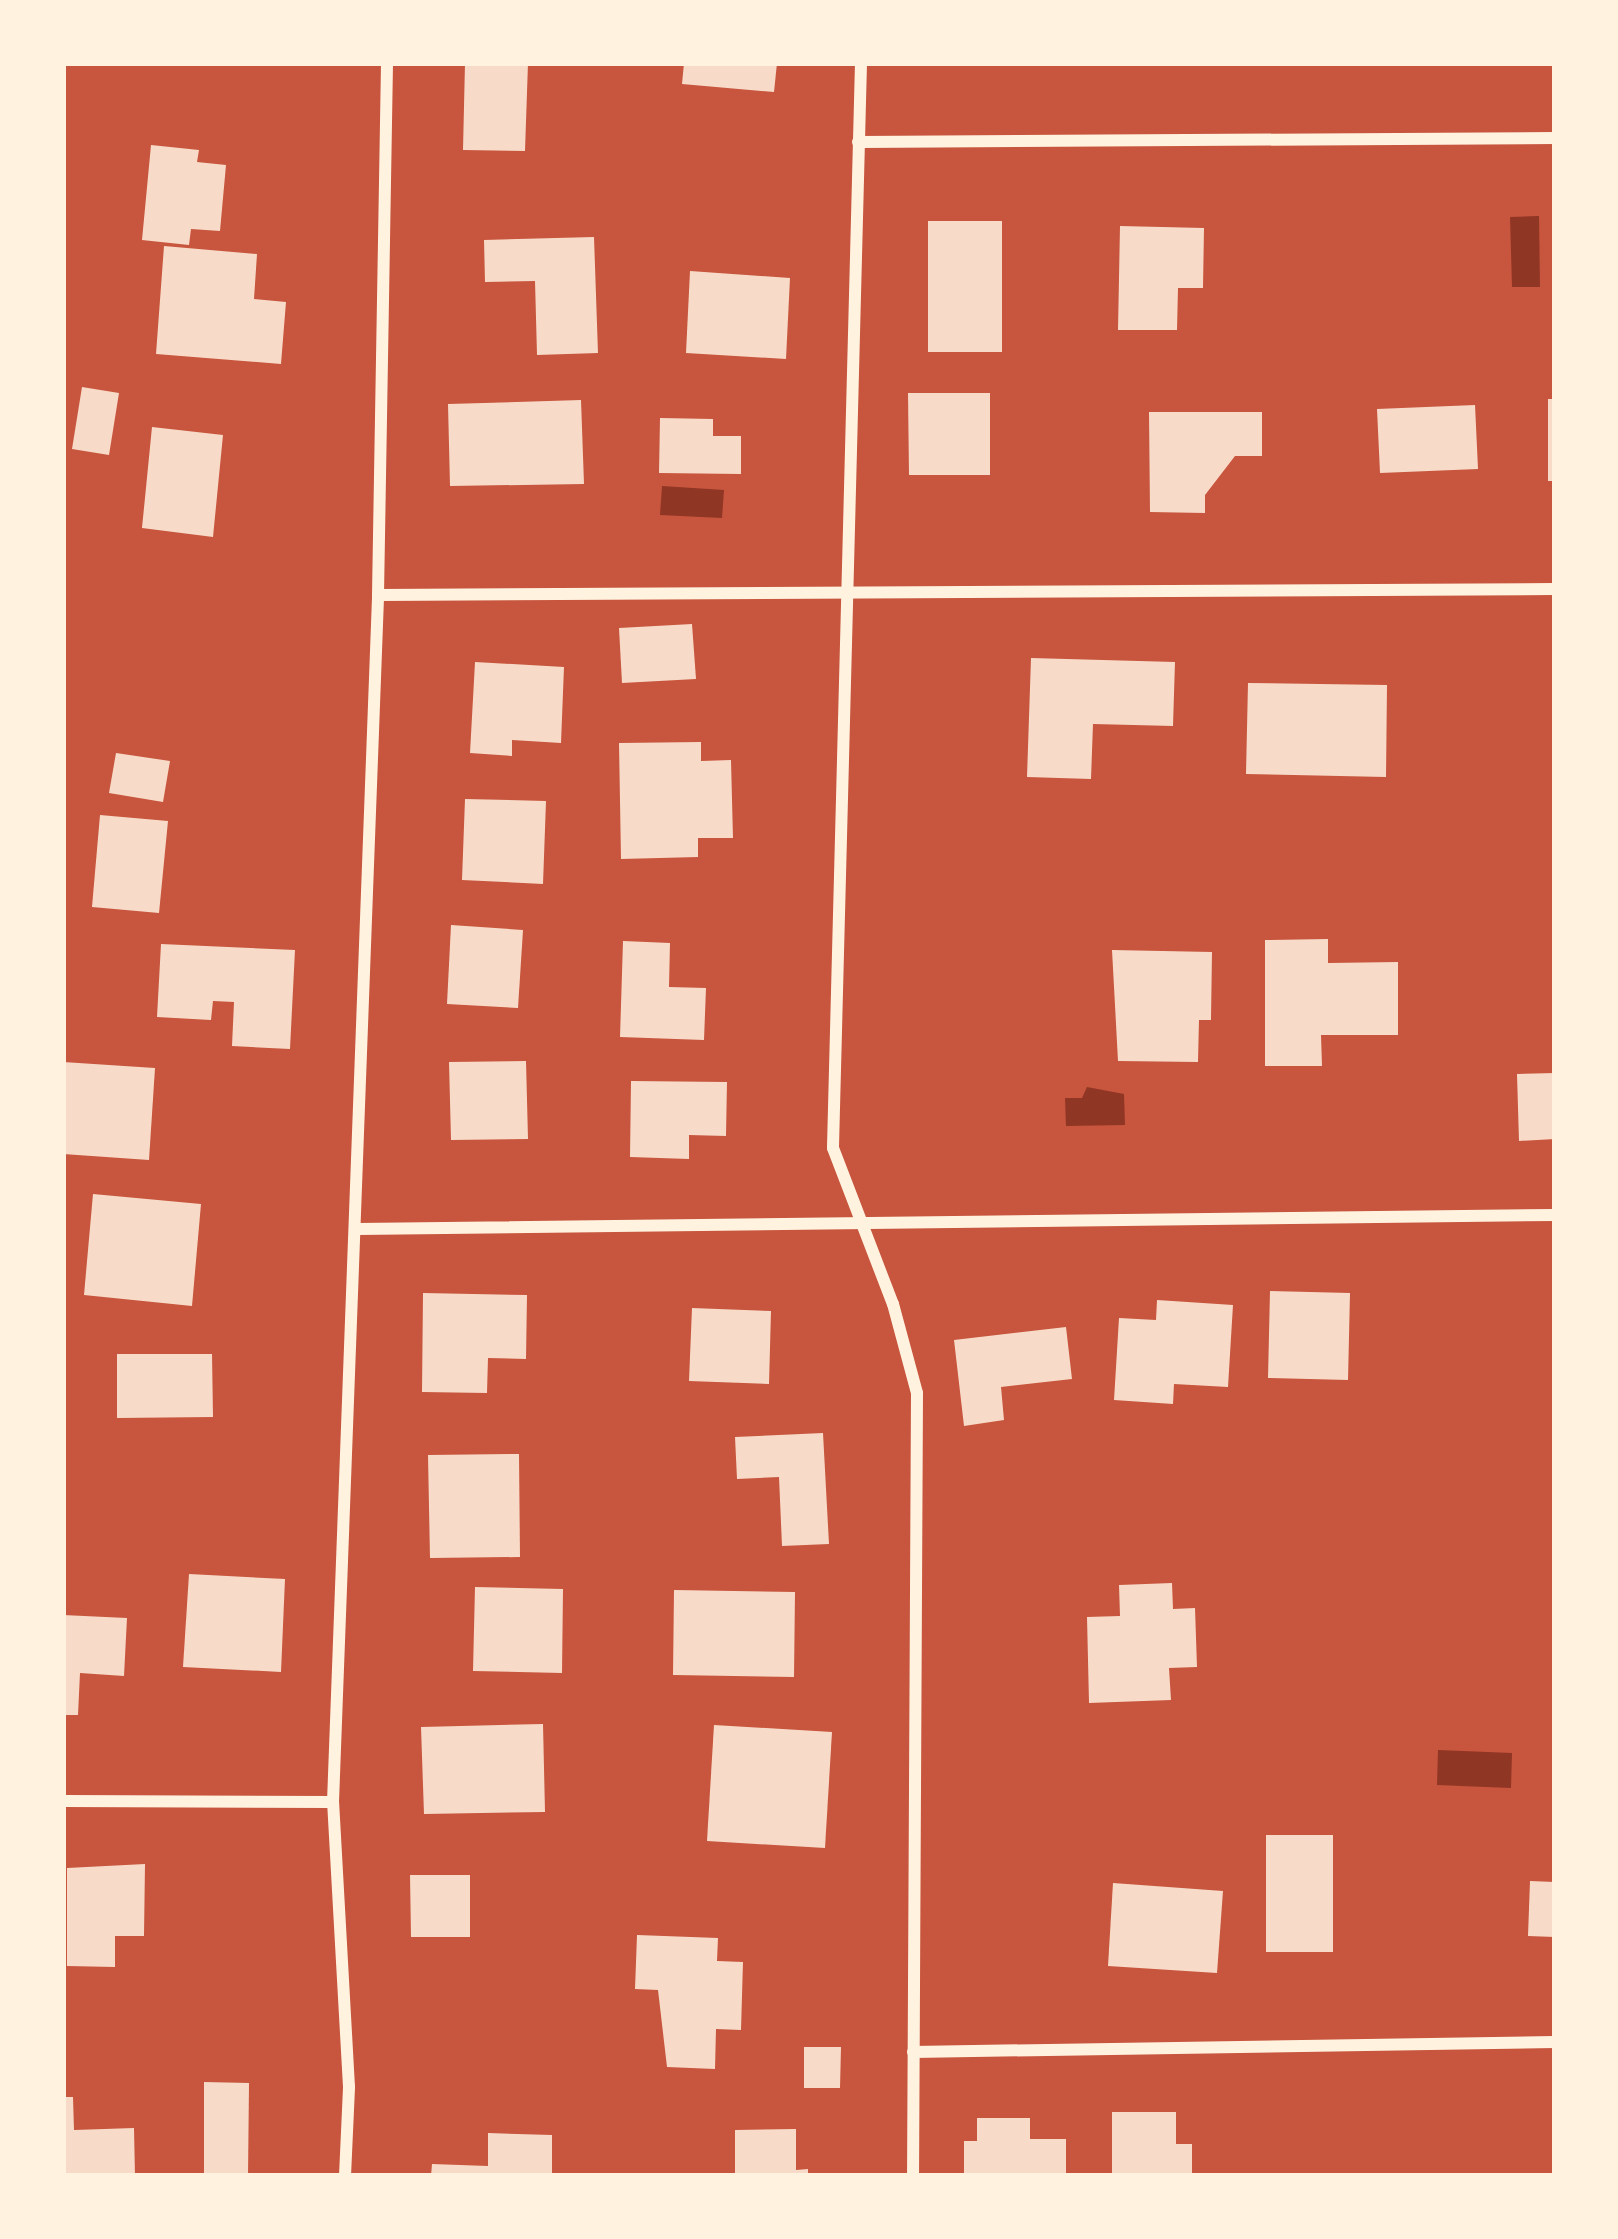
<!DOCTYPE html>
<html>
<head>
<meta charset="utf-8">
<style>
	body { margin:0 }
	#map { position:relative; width:1618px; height:2239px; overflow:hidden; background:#c8553d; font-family:"PT Sans Narrow",sans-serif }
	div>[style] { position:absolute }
	.water>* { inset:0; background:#8f3625 }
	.building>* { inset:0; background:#f7dbc8 }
	.minor>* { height:12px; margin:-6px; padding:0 6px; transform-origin:6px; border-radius:6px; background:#fff3e0 }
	span { translate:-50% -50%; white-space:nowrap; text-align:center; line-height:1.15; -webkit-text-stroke:9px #fff3e0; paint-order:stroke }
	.frame { position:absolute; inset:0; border:66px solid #fff3e0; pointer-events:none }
</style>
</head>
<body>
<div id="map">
	<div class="water">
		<i style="clip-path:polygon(1539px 216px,1540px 287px,1512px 287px,1510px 217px)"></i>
		<i style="clip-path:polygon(662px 486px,724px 490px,722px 518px,660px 515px)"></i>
		<i style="clip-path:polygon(1087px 1087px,1124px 1094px,1125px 1125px,1066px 1126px,1065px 1098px,1082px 1098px)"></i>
		<i style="clip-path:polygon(1438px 1750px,1512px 1753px,1511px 1788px,1437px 1785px)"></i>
	</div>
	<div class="building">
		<i style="clip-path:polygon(465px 63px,528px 63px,525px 151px,463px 150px)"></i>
		<i style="clip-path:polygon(684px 63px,777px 63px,774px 92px,682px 84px)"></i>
		<i style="clip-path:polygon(151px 145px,199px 150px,197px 162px,226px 165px,220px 231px,191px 229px,189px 245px,142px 240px)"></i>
		<i style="clip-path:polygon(928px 221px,1002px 221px,1002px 352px,928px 352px)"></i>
		<i style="clip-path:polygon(1120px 226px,1204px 228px,1203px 288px,1178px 288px,1177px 330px,1118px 330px)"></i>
		<i style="clip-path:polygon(594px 237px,598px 353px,537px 355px,535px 281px,485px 282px,484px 240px)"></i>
		<i style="clip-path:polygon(164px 246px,257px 254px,254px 299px,286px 302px,281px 364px,156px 354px)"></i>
		<i style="clip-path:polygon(690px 271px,790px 278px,786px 359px,686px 353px)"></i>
		<i style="clip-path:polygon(82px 387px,119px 393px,109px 455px,72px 449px)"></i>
		<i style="clip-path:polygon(908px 393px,990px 393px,990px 475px,909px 475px)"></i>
		<i style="clip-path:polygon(1548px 399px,1555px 399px,1555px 481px,1548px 481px)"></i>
		<i style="clip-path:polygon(581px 400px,584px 484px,450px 486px,448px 404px)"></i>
		<i style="clip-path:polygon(1475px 405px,1478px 469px,1380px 473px,1377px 409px)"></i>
		<i style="clip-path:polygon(1149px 412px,1262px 412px,1262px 456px,1235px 456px,1205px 495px,1205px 513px,1150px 512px)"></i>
		<i style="clip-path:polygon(660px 418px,713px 419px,713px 436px,741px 436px,741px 474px,659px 473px)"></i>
		<i style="clip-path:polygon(152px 427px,223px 435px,213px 537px,142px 528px)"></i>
		<i style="clip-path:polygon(692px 624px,696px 679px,622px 683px,619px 628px)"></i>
		<i style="clip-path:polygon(1031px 658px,1175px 662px,1173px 726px,1093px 724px,1091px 779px,1027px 777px)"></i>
		<i style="clip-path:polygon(475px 662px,564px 667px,561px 743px,512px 740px,512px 756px,470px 753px)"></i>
		<i style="clip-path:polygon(1248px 683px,1387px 685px,1386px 777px,1246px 774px)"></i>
		<i style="clip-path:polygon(701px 742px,701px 761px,731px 760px,733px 838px,698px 838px,698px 857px,621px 859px,619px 743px)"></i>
		<i style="clip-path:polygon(116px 753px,170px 761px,163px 802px,109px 793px)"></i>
		<i style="clip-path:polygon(465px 799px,546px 801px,543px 884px,462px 880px)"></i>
		<i style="clip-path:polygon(100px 815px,168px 821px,159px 913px,92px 907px)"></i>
		<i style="clip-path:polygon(451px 925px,523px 930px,518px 1008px,447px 1004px)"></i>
		<i style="clip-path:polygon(1328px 939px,1328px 963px,1398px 962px,1398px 1035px,1321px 1035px,1322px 1066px,1265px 1066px,1265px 940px)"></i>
		<i style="clip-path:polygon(623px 941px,670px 943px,669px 987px,706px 988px,704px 1040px,620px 1037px)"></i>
		<i style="clip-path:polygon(161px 944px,295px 950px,290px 1049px,232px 1046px,234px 1002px,213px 1001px,211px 1020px,157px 1017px)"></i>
		<i style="clip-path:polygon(1112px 950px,1212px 952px,1211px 1020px,1199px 1020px,1198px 1062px,1118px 1061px)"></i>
		<i style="clip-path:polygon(526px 1061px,528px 1139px,451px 1140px,449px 1062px)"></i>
		<i style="clip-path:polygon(63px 1062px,155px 1068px,149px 1160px,63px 1154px)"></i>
		<i style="clip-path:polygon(1555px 1073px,1555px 1139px,1519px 1141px,1517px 1074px)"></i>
		<i style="clip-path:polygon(631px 1081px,727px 1082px,726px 1136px,689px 1135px,689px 1159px,630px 1157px)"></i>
		<i style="clip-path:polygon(93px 1194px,201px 1204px,192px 1306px,84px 1295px)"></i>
		<i style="clip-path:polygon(1270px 1291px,1350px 1293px,1348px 1380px,1268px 1378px)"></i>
		<i style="clip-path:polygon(423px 1293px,527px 1295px,526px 1359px,488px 1358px,487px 1393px,422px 1392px)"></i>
		<i style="clip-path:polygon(1157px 1300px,1233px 1305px,1228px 1387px,1174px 1384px,1173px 1404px,1114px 1400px,1119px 1318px,1156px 1320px)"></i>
		<i style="clip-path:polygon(692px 1308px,771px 1311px,769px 1384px,689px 1381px)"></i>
		<i style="clip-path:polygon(1066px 1327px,1072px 1379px,1001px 1387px,1004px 1420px,964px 1426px,954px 1340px)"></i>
		<i style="clip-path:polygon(117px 1354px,212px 1354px,213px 1417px,117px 1418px)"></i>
		<i style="clip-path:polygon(823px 1433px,829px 1544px,782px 1546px,779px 1477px,737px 1479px,735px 1437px)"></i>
		<i style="clip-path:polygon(519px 1454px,520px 1557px,430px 1558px,428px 1455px)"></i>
		<i style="clip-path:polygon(189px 1574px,285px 1579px,281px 1672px,183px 1667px)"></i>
		<i style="clip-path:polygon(1172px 1583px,1173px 1609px,1195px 1608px,1197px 1667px,1169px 1668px,1171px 1700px,1089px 1703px,1087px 1617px,1120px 1616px,1119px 1585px)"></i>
		<i style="clip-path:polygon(475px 1587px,563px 1589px,562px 1673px,473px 1671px)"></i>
		<i style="clip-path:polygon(674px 1590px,795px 1592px,794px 1677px,673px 1675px)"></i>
		<i style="clip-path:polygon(63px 1615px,127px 1618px,124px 1676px,80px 1673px,78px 1715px,63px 1715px)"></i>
		<i style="clip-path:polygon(543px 1724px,545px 1812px,424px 1814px,421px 1727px)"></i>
		<i style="clip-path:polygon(714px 1725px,832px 1732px,825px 1848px,707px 1841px)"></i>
		<i style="clip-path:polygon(1266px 1835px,1333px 1835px,1333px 1952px,1266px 1952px)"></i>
		<i style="clip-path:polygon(145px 1864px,144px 1936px,115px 1936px,115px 1967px,67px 1966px,67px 1868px)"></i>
		<i style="clip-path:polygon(410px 1875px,470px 1875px,470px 1937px,411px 1937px)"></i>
		<i style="clip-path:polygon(1530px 1881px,1555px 1882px,1555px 1937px,1528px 1936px)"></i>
		<i style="clip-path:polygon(1113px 1883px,1223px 1891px,1217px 1973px,1108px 1966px)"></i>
		<i style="clip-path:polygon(637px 1935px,718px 1938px,717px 1961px,743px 1962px,741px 2030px,716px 2029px,715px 2069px,667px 2067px,658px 1990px,635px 1989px)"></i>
		<i style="clip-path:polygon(804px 2047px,841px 2047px,840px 2088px,804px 2088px)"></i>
		<i style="clip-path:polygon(204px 2082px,249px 2083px,248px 2176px,204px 2176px)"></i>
		<i style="clip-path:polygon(63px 2097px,73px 2097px,74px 2130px,134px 2128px,135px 2176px,66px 2176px)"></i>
		<i style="clip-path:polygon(1112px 2112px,1176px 2112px,1176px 2144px,1192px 2144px,1192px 2176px,1112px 2176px)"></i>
		<i style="clip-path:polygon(977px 2118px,1030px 2118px,1030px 2139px,1066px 2139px,1066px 2176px,964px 2176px,964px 2141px,977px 2141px)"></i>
		<i style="clip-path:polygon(796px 2129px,796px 2170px,808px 2169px,808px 2176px,735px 2176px,735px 2130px)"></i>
		<i style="clip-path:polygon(488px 2133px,552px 2135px,552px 2176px,431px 2176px,432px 2164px,488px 2166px)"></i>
	</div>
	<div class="minor">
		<i style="left:861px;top:63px;width:1085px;rotate:91.48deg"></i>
		<i style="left:833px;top:1148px;width:167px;rotate:69deg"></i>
		<i style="left:893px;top:1304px;width:92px;rotate:74.9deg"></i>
		<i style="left:917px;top:1393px;width:783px;rotate:90.29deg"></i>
		<i style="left:858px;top:142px;width:697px;rotate:-0.33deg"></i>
		<i style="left:378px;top:595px;width:1177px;rotate:-0.29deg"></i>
		<i style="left:357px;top:1229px;width:1198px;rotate:-0.67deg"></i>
		<i style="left:63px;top:1801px;width:270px;rotate:0.2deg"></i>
		<i style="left:913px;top:2052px;width:642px;rotate:-0.89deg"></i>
		<i style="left:345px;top:2176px;width:89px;rotate:-87.4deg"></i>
		<i style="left:349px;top:2087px;width:285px;rotate:-93.2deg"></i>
		<i style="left:333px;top:1802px;width:1208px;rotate:-87.86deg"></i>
		<i style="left:378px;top:595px;width:532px;rotate:-89.03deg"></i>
	</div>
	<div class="frame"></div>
</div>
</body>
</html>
